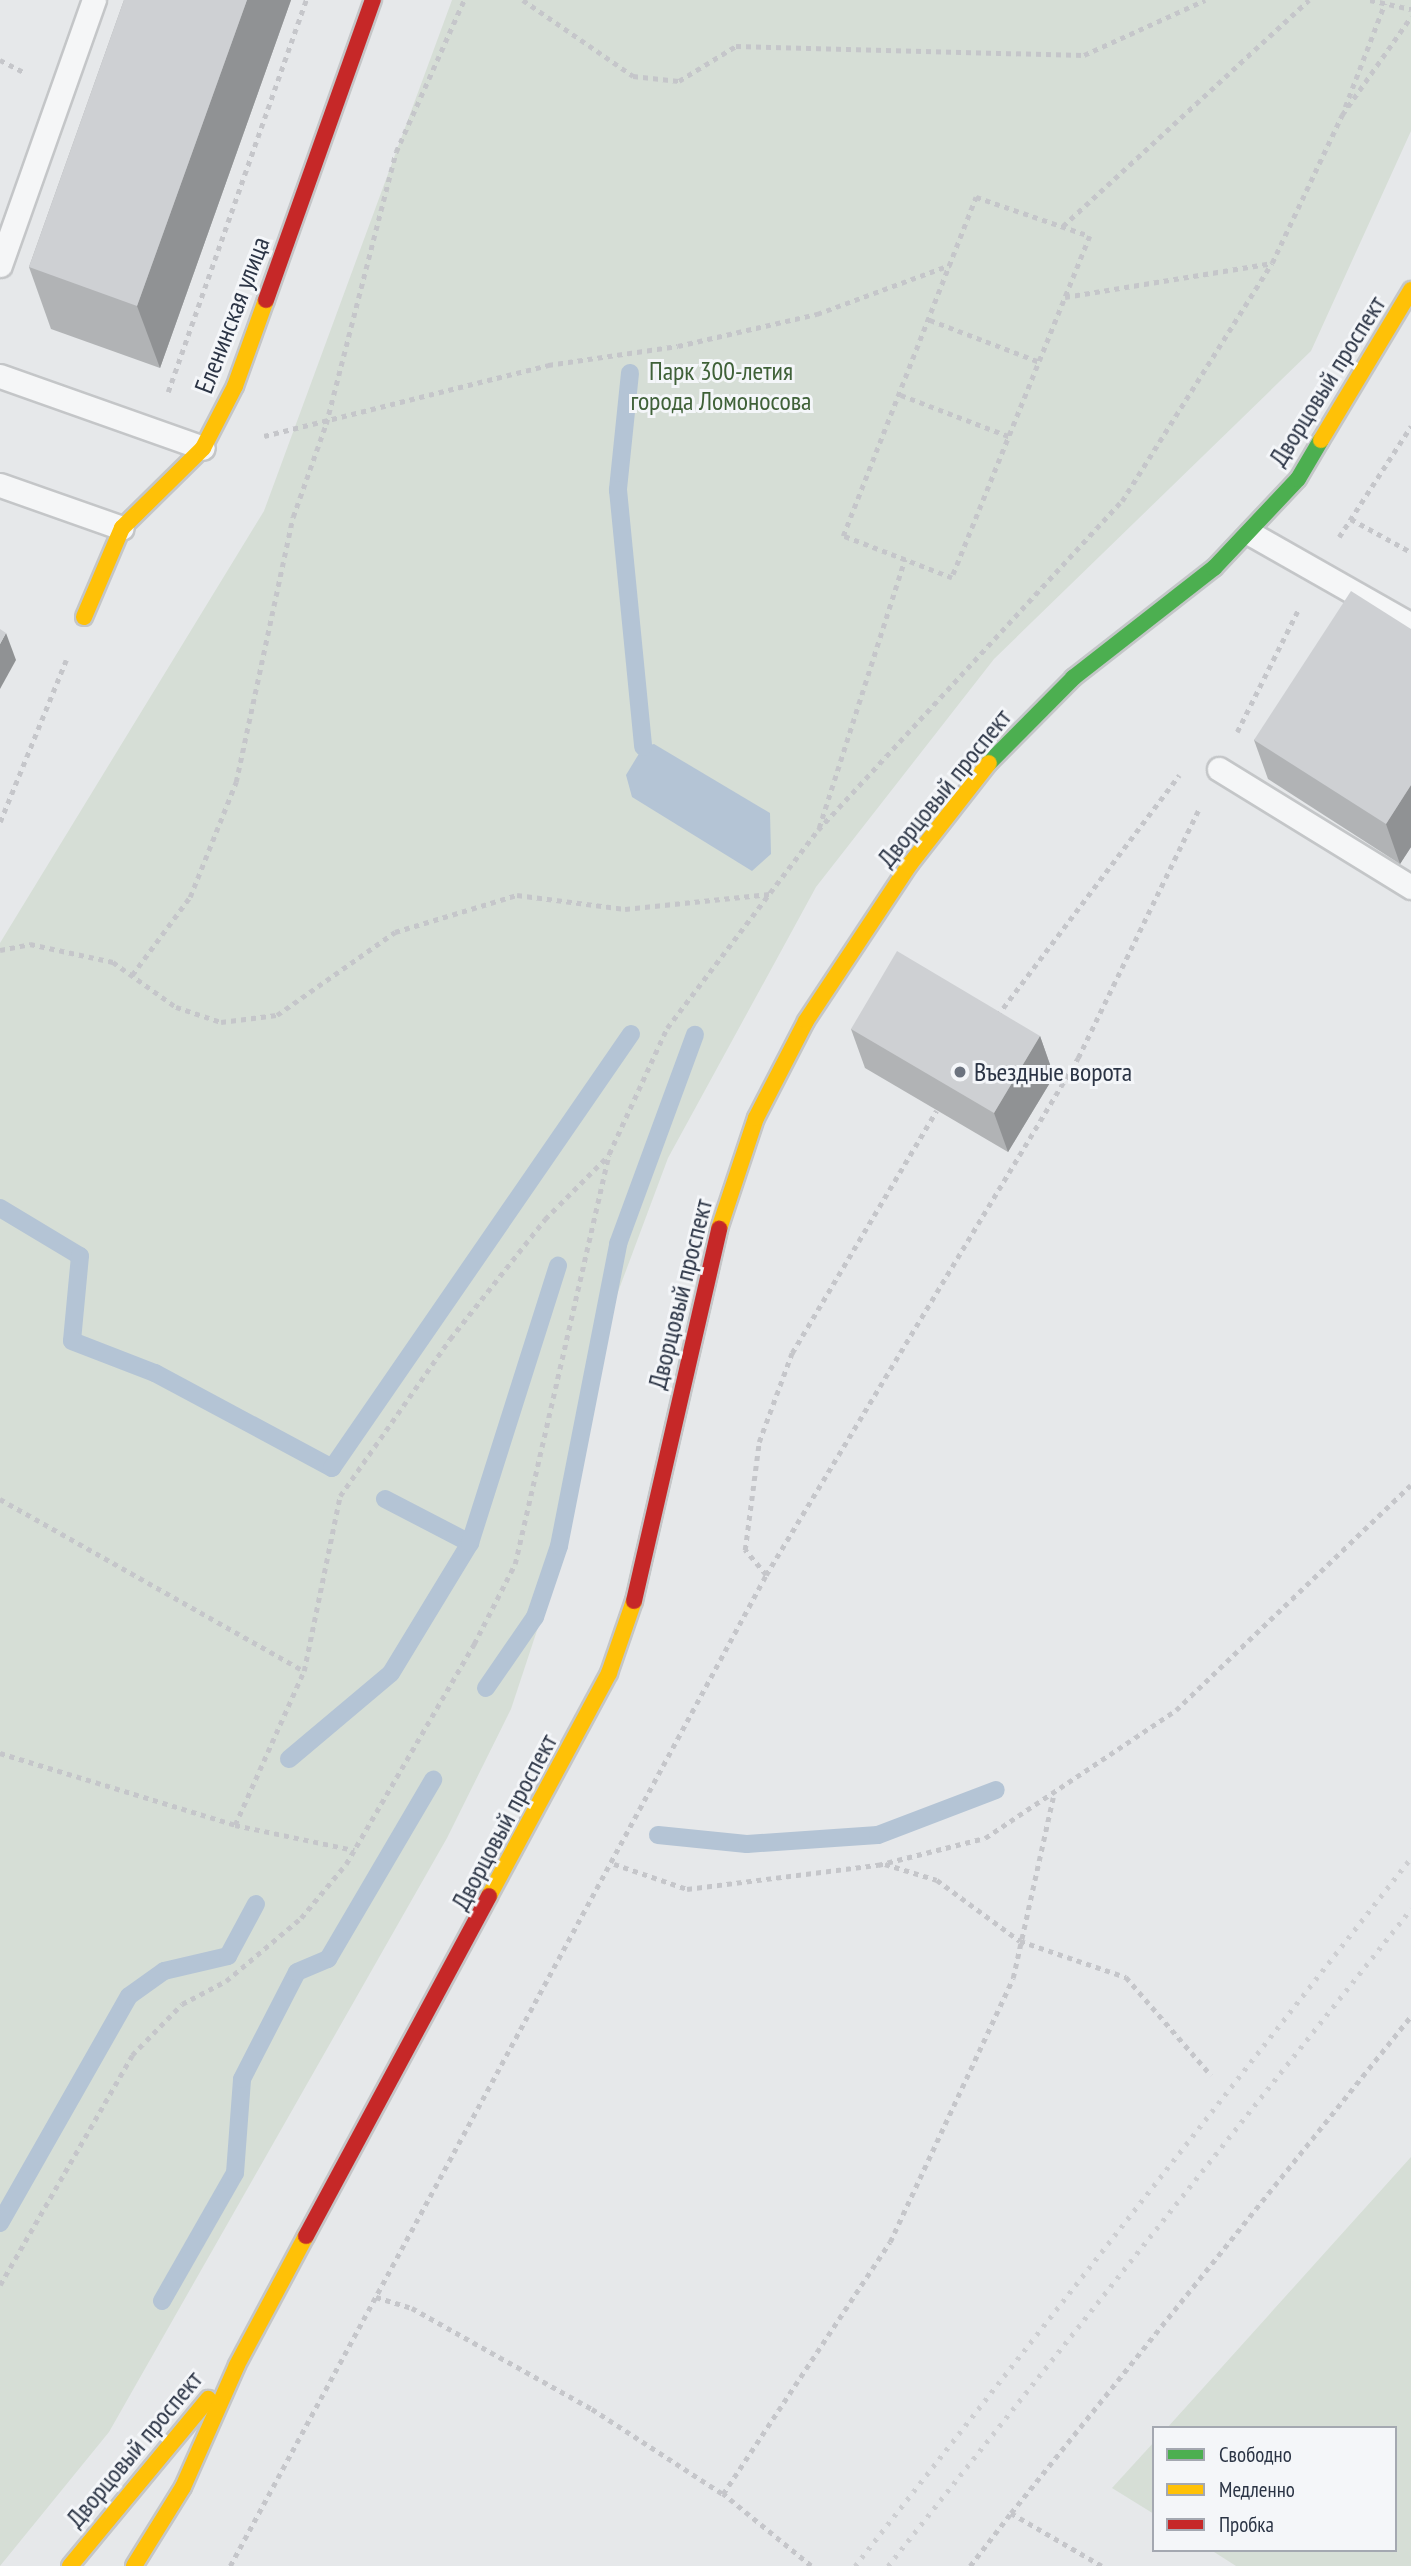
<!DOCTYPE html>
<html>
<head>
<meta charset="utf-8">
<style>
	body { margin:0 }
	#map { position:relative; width:1411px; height:2566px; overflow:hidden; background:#e6e8ea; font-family:"PT Sans Narrow",sans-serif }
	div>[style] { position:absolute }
	.green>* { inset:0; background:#d6ded6 }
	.water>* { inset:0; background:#b4c4d5 }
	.stream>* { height:18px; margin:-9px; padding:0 9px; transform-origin:9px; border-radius:9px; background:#b4c4d5 }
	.path>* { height:4.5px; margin-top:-2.25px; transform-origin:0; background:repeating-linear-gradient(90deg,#c5c6ca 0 5px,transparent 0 10px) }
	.roads { filter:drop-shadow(2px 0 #c4c6c8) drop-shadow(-2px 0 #c4c6c8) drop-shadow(0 2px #c4c6c8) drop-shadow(0 -2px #c4c6c8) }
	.lane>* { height:23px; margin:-11.5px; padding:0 11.5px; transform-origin:11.5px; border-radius:11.5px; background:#f5f6f7 }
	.fast>* { height:16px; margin:-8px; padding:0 8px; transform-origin:8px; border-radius:8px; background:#4caf50 }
	.slow>* { height:16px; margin:-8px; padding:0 8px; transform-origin:8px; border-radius:8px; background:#ffc107 }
	.jam>* { height:16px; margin:-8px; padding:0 8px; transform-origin:8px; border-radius:8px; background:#c62828 }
	.rail>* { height:5px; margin-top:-2.5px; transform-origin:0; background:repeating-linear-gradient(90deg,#cecfd2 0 3.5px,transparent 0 10.5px) }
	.wall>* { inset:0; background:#b1b3b5 }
	.shaded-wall>* { inset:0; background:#909294 }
	.building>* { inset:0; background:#ced0d3 }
	.dots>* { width:19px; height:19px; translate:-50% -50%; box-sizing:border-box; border:4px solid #f4f6f9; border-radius:50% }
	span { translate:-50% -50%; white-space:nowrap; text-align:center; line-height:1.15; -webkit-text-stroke:6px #f4f6f9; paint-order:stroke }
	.street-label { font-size:26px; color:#2b3445 }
	.park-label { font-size:26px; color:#3f6138 }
	.poi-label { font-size:26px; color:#2b3445 }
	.left { translate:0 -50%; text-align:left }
	.legend { position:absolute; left:1152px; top:2426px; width:245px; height:126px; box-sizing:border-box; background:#f4f6f9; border:2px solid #a4a8b1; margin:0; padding:9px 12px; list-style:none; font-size:21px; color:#2b3445 }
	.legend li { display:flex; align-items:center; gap:14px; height:35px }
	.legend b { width:35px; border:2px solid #a4a8b1 }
</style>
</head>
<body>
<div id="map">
	<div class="green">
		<i style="clip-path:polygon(452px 0,1411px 0,1411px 131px,1311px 351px,994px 659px,816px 887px,668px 1158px,612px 1308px,556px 1573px,511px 1709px,447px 1838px,109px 2432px,0 2566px,0 943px,264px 511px)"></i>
		<i style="clip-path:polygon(1411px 2157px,1411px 2566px,1236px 2566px,1211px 2550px,1395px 2550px,1395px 2428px,1167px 2428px)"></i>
		<i style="clip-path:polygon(1154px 2442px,1154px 2514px,1112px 2488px)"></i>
	</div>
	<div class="water">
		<i style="clip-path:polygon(654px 744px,770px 813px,771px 854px,752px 871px,632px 797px,626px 775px,643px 747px)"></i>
	</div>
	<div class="stream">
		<i style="left:630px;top:373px;width:118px;rotate:95.9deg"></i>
		<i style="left:618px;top:490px;width:258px;rotate:84.4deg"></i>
		<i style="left:0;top:1208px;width:93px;rotate:31deg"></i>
		<i style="left:80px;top:1256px;width:85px;rotate:95.4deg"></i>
		<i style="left:72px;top:1341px;width:89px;rotate:21.1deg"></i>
		<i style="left:155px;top:1373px;width:201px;rotate:28.2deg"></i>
		<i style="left:332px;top:1468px;width:527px;rotate:-55.44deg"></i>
		<i style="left:385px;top:1499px;width:96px;rotate:27.4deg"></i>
		<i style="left:486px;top:1688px;width:86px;rotate:-55.4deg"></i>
		<i style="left:535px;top:1617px;width:75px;rotate:-71.3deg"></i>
		<i style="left:559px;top:1546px;width:308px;rotate:-78.9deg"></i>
		<i style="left:618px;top:1244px;width:223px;rotate:-69.8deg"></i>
		<i style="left:289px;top:1759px;width:133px;rotate:-40.1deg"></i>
		<i style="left:391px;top:1673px;width:152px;rotate:-58.7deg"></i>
		<i style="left:470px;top:1543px;width:291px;rotate:-72.4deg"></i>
		<i style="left:658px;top:1835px;width:89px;rotate:5.8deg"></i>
		<i style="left:747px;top:1844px;width:131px;rotate:-3.9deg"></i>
		<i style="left:878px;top:1835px;width:126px;rotate:-20.9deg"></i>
		<i style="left:0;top:2223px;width:261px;rotate:-60.4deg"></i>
		<i style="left:129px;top:1996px;width:43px;rotate:-35.5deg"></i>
		<i style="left:164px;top:1971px;width:66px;rotate:-13.2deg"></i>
		<i style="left:228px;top:1956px;width:59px;rotate:-61.7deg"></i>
		<i style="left:162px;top:2301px;width:147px;rotate:-60.3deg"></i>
		<i style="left:235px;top:2173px;width:94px;rotate:-85.7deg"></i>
		<i style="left:242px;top:2079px;width:120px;rotate:-62.8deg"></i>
		<i style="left:297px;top:1972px;width:34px;rotate:-23deg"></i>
		<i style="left:328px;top:1959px;width:208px;rotate:-59.6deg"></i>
	</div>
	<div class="path">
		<i style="left:523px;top:0;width:134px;rotate:34.6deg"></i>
		<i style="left:633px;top:76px;width:46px;rotate:6.2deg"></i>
		<i style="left:679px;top:81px;width:67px;rotate:-31.6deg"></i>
		<i style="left:736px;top:46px;width:348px;rotate:1.5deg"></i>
		<i style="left:1084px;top:55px;width:133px;rotate:-24.4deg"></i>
		<i style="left:1370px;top:0;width:42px;rotate:12.4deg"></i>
		<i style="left:0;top:60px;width:27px;rotate:27deg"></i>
		<i style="left:1345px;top:107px;width:111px;rotate:-69deg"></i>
		<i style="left:976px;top:197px;width:120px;rotate:18.9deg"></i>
		<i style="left:1090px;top:236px;width:369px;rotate:112deg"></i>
		<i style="left:952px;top:578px;width:117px;rotate:-158.9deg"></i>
		<i style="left:843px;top:536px;width:364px;rotate:-68.6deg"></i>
		<i style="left:1063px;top:226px;width:334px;rotate:-42.6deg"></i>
		<i style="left:1065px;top:297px;width:210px;rotate:-9.3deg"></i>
		<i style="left:930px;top:320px;width:118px;rotate:20.9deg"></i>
		<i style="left:168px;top:392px;width:416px;rotate:-70.6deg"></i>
		<i style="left:901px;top:395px;width:118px;rotate:20.9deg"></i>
		<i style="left:264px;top:436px;width:293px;rotate:-14deg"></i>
		<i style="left:548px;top:365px;width:131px;rotate:-8.3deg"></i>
		<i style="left:678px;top:346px;width:143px;rotate:-13deg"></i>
		<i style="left:817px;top:314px;width:142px;rotate:-20.2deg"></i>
		<i style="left:1351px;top:519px;width:68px;rotate:28.8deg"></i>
		<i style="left:1339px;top:537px;width:132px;rotate:-57deg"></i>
		<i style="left:1237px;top:732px;width:139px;rotate:-63.4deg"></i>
		<i style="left:0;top:822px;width:175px;rotate:-67.8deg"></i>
		<i style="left:819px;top:828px;width:282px;rotate:-72.3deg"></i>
		<i style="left:0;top:950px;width:31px;rotate:-11deg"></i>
		<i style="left:30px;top:944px;width:85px;rotate:12.2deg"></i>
		<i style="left:113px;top:962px;width:77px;rotate:35.5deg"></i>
		<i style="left:176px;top:1007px;width:47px;rotate:18.4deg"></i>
		<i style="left:221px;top:1022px;width:56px;rotate:-7.1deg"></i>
		<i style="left:277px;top:1015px;width:144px;rotate:-35.1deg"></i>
		<i style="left:395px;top:932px;width:127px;rotate:-16.9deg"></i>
		<i style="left:517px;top:895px;width:109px;rotate:7.4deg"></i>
		<i style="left:625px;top:909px;width:145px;rotate:-5.9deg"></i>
		<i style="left:132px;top:975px;width:97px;rotate:-53.4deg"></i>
		<i style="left:190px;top:897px;width:124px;rotate:-68.2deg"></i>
		<i style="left:236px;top:782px;width:271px;rotate:-77.9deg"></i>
		<i style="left:293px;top:517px;width:99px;rotate:-70.5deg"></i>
		<i style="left:326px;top:424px;width:281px;rotate:-75.6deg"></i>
		<i style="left:396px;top:152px;width:167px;rotate:-65.9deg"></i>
		<i style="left:997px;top:1016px;width:302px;rotate:-52.9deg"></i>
		<i style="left:0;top:1499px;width:349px;rotate:29.5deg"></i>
		<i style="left:766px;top:1575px;width:604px;rotate:-58.89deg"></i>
		<i style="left:1078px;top:1058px;width:279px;rotate:-64.1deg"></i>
		<i style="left:0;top:1753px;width:246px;rotate:17deg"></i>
		<i style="left:235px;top:1825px;width:169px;rotate:-65.9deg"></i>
		<i style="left:304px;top:1671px;width:179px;rotate:-78.4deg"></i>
		<i style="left:340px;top:1496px;width:192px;rotate:-55deg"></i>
		<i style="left:450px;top:1339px;width:153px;rotate:-51.6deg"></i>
		<i style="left:545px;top:1219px;width:91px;rotate:-45deg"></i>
		<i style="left:235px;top:1825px;width:122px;rotate:11.9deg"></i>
		<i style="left:614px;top:1864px;width:77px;rotate:18.9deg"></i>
		<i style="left:687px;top:1889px;width:193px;rotate:-7.2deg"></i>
		<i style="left:878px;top:1865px;width:110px;rotate:-14.2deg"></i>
		<i style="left:985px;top:1838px;width:230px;rotate:-33.8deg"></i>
		<i style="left:1176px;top:1710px;width:325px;rotate:-43.8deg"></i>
		<i style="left:885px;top:1864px;width:54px;rotate:17.1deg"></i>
		<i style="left:937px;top:1880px;width:103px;rotate:36.3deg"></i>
		<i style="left:1020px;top:1941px;width:112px;rotate:18.8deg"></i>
		<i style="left:1126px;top:1977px;width:130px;rotate:49.1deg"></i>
		<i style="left:0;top:2285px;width:265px;rotate:-60.1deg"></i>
		<i style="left:132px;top:2055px;width:71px;rotate:-45.6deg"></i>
		<i style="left:182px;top:2004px;width:50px;rotate:-27.6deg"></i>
		<i style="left:226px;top:1981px;width:98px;rotate:-40deg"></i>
		<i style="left:301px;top:1918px;width:70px;rotate:-50.2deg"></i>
		<i style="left:346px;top:1864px;width:255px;rotate:-59.8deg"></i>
		<i style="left:474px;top:1644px;width:90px;rotate:-62.9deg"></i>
		<i style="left:515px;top:1564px;width:421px;rotate:-77.1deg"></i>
		<i style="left:609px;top:1154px;width:139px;rotate:-65.3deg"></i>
		<i style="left:667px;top:1028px;width:249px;rotate:-52.7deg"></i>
		<i style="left:818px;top:830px;width:448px;rotate:-47.3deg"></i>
		<i style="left:1122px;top:501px;width:281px;rotate:-57.8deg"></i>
		<i style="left:1272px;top:263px;width:164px;rotate:-64.7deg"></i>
		<i style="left:1342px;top:115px;width:120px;rotate:-54.9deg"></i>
		<i style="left:376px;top:2297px;width:38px;rotate:17deg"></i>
		<i style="left:412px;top:2308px;width:206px;rotate:29.3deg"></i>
		<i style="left:592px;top:2409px;width:156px;rotate:33deg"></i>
		<i style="left:1011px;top:2513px;width:638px;rotate:-51.17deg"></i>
		<i style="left:230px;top:2566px;width:1127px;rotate:-61.59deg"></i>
		<i style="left:766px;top:1575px;width:33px;rotate:-130deg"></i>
		<i style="left:745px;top:1550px;width:109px;rotate:-82.6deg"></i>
		<i style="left:759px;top:1442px;width:95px;rotate:-69.7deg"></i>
		<i style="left:792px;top:1353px;width:282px;rotate:-59.2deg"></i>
		<i style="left:811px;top:2566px;width:114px;rotate:-140.7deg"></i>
		<i style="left:723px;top:2494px;width:302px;rotate:-56.5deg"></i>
		<i style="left:890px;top:2242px;width:291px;rotate:-65deg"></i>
		<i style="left:1013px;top:1978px;width:185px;rotate:-77.5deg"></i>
		<i style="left:970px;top:2566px;width:67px;rotate:-52.3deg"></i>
		<i style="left:1011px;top:2513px;width:105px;rotate:30.2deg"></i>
	</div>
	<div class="roads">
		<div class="lane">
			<i style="left:0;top:265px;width:281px;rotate:-70.5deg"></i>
			<i style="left:0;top:376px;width:215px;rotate:19.5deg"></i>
			<i style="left:0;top:485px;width:129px;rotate:19.4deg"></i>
			<i style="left:1251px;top:534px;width:184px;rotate:29.6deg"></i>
			<i style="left:1219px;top:769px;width:225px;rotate:31.6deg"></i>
		</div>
		<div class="fast">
			<i style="left:989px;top:763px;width:120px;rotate:-45.3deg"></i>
			<i style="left:1073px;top:678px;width:179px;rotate:-38deg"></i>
			<i style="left:1214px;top:568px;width:122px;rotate:-46.7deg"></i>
			<i style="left:1298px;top:479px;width:45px;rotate:-59.5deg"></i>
		</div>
		<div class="slow">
			<i style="left:1321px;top:440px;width:175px;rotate:-59deg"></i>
			<i style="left:84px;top:617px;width:97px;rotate:-66.9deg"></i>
			<i style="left:122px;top:528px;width:114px;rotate:-44.6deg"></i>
			<i style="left:203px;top:448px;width:70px;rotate:-62.7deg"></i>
			<i style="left:235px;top:386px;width:91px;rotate:-70.2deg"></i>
			<i style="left:719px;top:1229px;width:117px;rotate:-71.6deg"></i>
			<i style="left:756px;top:1118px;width:109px;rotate:-62.7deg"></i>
			<i style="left:806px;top:1021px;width:188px;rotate:-56.5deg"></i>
			<i style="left:910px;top:864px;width:128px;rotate:-52deg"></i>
			<i style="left:489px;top:1896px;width:253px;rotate:-61.7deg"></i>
			<i style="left:609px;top:1673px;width:76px;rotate:-70.9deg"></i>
			<i style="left:70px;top:2566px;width:217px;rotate:-50.4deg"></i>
			<i style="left:134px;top:2566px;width:93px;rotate:-58.2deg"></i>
			<i style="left:183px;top:2487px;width:133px;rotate:-66.1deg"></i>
			<i style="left:237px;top:2365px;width:146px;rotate:-61.9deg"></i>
		</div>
		<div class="jam">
			<i style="left:266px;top:300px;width:319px;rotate:-70.4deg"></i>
			<i style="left:634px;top:1601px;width:382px;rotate:-77.1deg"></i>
			<i style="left:306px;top:2236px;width:386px;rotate:-61.7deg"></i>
		</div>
	</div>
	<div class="rail">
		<i style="left:855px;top:2566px;width:900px;rotate:-51.86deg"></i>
		<i style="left:888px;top:2566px;width:840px;rotate:-51.48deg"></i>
	</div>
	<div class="wall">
		<i style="clip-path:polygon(124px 0,291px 0,160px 368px,51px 329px,29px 267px)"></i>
		<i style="clip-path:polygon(1411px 629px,1411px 847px,1400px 864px,1268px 779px,1254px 740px)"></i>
		<i style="clip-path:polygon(851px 1029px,1040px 1036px,1054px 1076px,1008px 1152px,865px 1068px)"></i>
	</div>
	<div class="shaded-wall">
		<i style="clip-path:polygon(247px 0,291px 0,160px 368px,137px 306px)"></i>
		<i style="clip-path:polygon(6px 633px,16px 660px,0 689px,0 644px)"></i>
		<i style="clip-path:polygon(1411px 785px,1411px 847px,1400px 864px,1386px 824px)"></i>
		<i style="clip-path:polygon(1040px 1036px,1054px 1076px,1008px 1152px,994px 1113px)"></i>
	</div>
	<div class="building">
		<i style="clip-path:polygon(124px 0,247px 0,137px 306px,29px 267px)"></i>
		<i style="clip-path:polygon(1351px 591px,1411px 629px,1411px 785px,1386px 824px,1254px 740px)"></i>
		<i style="clip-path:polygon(0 629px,6px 633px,0 644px)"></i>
		<i style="clip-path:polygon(897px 951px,1040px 1036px,994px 1113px,851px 1029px)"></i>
	</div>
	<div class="dots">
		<i style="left:960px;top:1072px;background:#6c737f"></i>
	</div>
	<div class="street-label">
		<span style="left:232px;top:315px;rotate:-69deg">Еленинская улица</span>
		<span style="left:1327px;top:381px;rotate:-58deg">Дворцовый проспект</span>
		<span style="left:944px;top:788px;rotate:-51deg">Дворцовый проспект</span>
		<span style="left:680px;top:1294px;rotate:-76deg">Дворцовый проспект</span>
		<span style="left:504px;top:1822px;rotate:-62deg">Дворцовый проспект</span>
		<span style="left:134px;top:2449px;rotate:-50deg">Дворцовый проспект</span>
	</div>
	<div class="park-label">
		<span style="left:721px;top:386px">Парк 300-летия<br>города Ломоносова</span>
	</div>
	<div class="poi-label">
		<span class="left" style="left:974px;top:1072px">Въездные ворота</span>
	</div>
	<ul class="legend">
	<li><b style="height:9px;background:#4caf50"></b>Свободно</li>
	<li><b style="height:9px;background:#ffc107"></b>Медленно</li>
	<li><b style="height:9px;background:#c62828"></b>Пробка</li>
	</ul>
</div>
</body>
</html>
